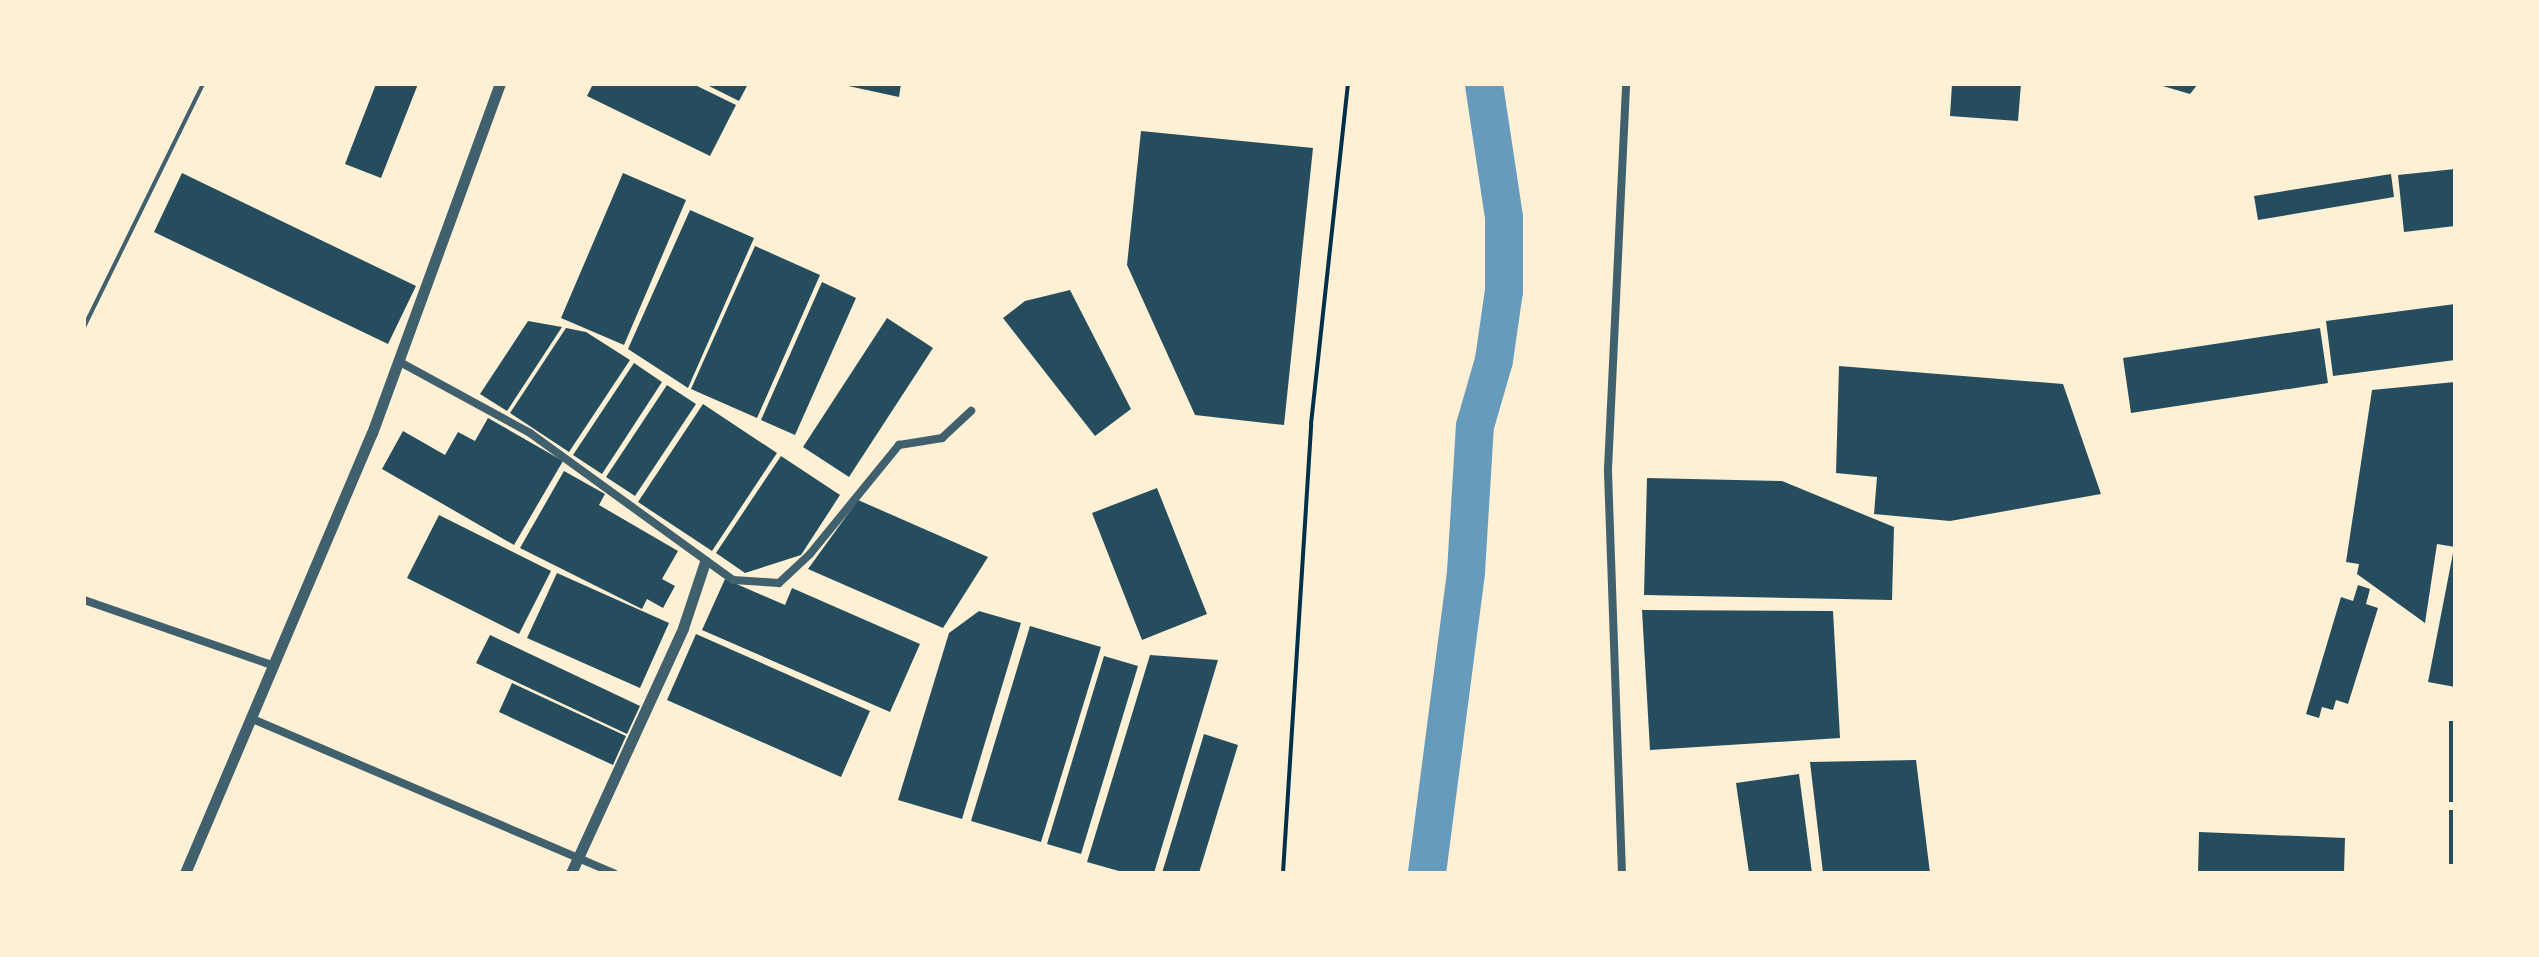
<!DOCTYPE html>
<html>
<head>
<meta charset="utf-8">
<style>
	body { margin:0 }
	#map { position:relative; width:2539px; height:957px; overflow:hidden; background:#fdf0d5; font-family:Manrope,sans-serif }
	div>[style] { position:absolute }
	.river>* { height:38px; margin:-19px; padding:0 19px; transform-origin:19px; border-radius:19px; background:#669bbc }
	.building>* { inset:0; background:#264d5e }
	.path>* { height:4px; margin:-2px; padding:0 2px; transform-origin:2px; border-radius:2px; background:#003049 }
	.service>* { height:4px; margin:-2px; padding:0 2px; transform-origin:2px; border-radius:2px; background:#3f606c }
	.minor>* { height:8px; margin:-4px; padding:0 4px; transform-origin:4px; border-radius:4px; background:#3f606c }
	.tertiary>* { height:11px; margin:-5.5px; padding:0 5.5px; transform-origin:5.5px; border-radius:5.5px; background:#3f606c }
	span { translate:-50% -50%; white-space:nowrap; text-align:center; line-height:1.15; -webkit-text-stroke:6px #fdf0d5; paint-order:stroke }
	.frame { position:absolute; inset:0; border:86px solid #fdf0d5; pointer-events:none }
</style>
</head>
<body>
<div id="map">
	<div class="river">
		<i style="left:1427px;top:873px;width:304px;rotate:-82.6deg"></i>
		<i style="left:1466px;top:572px;width:146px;rotate:-86.5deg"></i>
		<i style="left:1475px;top:426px;width:69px;rotate:-73.9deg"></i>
		<i style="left:1494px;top:360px;width:70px;rotate:-81.8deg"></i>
		<i style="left:1504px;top:291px;width:74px;rotate:-90deg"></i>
		<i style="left:1504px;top:217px;width:134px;rotate:-98.6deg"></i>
	</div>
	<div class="building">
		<i style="clip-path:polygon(376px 84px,418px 84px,381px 178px,345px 164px)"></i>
		<i style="clip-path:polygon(593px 84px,693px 84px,736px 105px,710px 156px,587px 96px)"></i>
		<i style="clip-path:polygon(705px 84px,748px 84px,739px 101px)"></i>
		<i style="clip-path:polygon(839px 84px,901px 84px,899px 97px)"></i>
		<i style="clip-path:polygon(1952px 84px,2021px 84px,2018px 121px,1950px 116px)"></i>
		<i style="clip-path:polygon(2156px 84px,2198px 84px,2190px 94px)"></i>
		<i style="clip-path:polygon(1141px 131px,1313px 148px,1284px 425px,1195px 415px,1127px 265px)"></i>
		<i style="clip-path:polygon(2455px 169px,2455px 226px,2404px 232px,2398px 175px)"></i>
		<i style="clip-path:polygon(182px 173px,416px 286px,388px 344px,154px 232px)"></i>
		<i style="clip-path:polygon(623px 173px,686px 200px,624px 345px,561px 318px)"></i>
		<i style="clip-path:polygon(2391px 174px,2394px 197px,2258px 220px,2254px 196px)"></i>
		<i style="clip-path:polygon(690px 210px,754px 238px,688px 388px,628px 349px)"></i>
		<i style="clip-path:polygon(755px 246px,820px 275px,757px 418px,691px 389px)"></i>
		<i style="clip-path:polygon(822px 282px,856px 298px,795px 435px,761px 420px)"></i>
		<i style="clip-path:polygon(1070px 290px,1131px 409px,1095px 436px,1003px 318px,1025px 301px)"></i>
		<i style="clip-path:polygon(2455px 304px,2455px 360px,2333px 376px,2326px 321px)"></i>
		<i style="clip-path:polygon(887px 318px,933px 348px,849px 477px,803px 447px)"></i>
		<i style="clip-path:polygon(528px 321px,562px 327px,507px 411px,480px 394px)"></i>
		<i style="clip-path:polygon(566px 328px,586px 332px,630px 360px,569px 452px,510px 413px)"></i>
		<i style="clip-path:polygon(2320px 328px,2328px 383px,2131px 413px,2123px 358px)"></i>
		<i style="clip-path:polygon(634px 363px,662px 382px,602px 474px,573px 455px)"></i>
		<i style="clip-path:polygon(1839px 366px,2063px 384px,2101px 494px,1950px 521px,1874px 514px,1877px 477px,1836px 473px)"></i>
		<i style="clip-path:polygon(2455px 382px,2455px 547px,2437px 544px,2425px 623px,2357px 574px,2359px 564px,2346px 562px,2372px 390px)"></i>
		<i style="clip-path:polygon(667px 385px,696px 404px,635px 496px,606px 477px)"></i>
		<i style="clip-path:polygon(703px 404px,777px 453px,712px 551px,638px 502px)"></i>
		<i style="clip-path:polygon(488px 418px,563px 461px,514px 545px,382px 469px,403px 431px,445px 455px,458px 432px,475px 441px)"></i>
		<i style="clip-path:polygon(781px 456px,840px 495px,801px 555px,745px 573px,716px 553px)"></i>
		<i style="clip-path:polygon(564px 471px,605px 494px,599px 505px,678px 551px,662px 579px,675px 586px,663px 608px,647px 599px,642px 609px,520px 548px)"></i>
		<i style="clip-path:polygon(1647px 478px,1782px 481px,1894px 527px,1892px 600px,1644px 595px)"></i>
		<i style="clip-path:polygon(1157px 488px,1207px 614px,1142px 640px,1092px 513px)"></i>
		<i style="clip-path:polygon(858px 500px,988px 557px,943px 628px,808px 569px)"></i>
		<i style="clip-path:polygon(439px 515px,551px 571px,519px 634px,407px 578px)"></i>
		<i style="clip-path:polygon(2454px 548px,2455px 548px,2455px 687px,2428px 682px)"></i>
		<i style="clip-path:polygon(557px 573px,669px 623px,640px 688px,527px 638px)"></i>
		<i style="clip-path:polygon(725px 579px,785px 605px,792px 588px,920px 644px,890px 712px,702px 630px)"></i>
		<i style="clip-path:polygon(2358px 585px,2370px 589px,2366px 604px,2378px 608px,2348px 704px,2336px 700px,2333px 710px,2322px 707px,2319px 718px,2306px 714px,2341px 597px,2353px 601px)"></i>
		<i style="clip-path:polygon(1642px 610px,1833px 611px,1840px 738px,1650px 750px)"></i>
		<i style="clip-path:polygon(979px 611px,1021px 623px,962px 819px,898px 800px,949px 633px)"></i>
		<i style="clip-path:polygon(1030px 626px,1101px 647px,1041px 842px,971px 821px)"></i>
		<i style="clip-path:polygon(696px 634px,870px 711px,841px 777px,667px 700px)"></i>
		<i style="clip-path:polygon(490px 635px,640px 706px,627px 734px,476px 663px)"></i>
		<i style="clip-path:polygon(1150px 655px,1218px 660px,1154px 873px,1126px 873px,1087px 862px)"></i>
		<i style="clip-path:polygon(1104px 656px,1138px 666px,1081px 854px,1047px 844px)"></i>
		<i style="clip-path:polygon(512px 683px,626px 736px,613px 765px,499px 712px)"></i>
		<i style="clip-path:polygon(2449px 721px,2455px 721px,2455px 802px,2449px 802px)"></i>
		<i style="clip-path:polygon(1204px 734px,1238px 745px,1199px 873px,1162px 873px)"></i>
		<i style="clip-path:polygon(1916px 760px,1930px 873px,1823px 873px,1810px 762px)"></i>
		<i style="clip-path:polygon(1799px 774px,1812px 873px,1749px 873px,1736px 783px)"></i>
		<i style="clip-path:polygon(2449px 810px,2455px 810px,2455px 864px,2449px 864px)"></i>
		<i style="clip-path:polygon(2199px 832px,2345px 838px,2344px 873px,2198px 873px)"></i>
	</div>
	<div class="path">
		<i style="left:1283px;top:873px;width:450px;rotate:-86.4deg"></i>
		<i style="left:1311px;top:424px;width:342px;rotate:-83.8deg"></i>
	</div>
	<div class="service">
		<i style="left:84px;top:327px;width:271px;rotate:-63.9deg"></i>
	</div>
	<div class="minor">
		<i style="left:398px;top:361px;width:150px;rotate:28.6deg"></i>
		<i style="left:530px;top:433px;width:251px;rotate:35.9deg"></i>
		<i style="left:733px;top:580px;width:46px;rotate:3.7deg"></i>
		<i style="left:779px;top:583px;width:42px;rotate:-43.1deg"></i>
		<i style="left:810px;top:554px;width:141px;rotate:-50.8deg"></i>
		<i style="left:899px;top:445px;width:44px;rotate:-9.2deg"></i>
		<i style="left:942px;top:438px;width:40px;rotate:-43deg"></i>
		<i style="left:84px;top:600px;width:199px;rotate:19.1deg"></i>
		<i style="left:250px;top:718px;width:396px;rotate:23.1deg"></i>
		<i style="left:1622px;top:873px;width:404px;rotate:-92deg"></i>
		<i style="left:1608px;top:469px;width:385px;rotate:-87.3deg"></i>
	</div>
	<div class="tertiary">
		<i style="left:185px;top:873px;width:478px;rotate:-67deg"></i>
		<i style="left:372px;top:433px;width:372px;rotate:-69.9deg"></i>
		<i style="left:571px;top:873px;width:269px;rotate:-65.4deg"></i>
		<i style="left:683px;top:628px;width:70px;rotate:-71.6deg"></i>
	</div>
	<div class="frame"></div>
</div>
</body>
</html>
